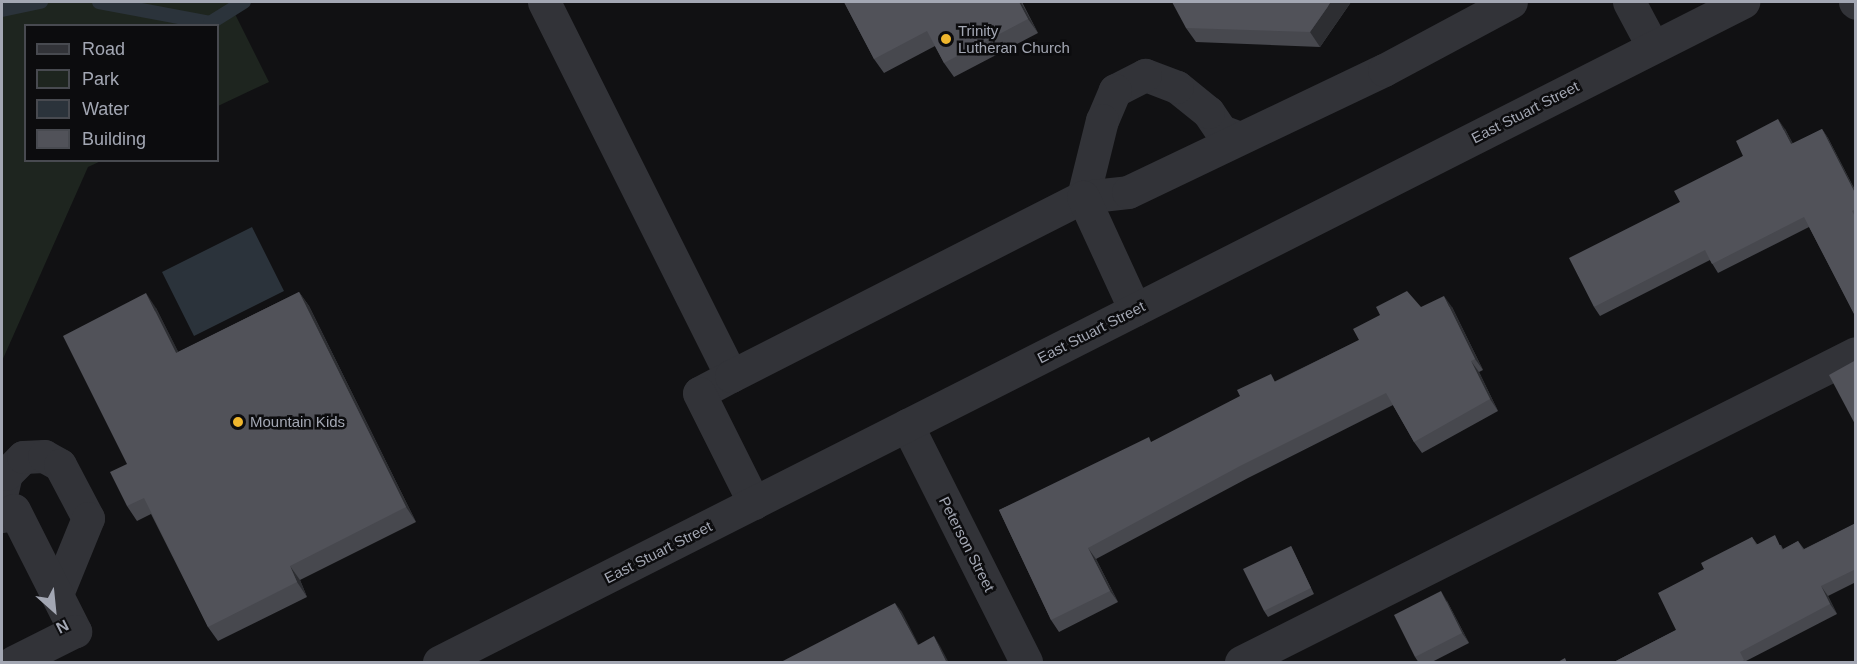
<!DOCTYPE html>
<html>
<head>
<meta charset="utf-8">
<style>
	body { margin:0 }
	#map { position:relative; width:1857px; height:664px; overflow:hidden; background:#111113; font-family:Helvetica,sans-serif }
	div>[style] { position:absolute }
	.green>* { inset:0; background:#1e251f }
	.water>* { inset:0; background:#2b333b }
	.stream>* { height:14px; margin:-7px; padding:0 7px; transform-origin:7px; border-radius:7px; background:#2b333b }
	.minor>* { height:33px; margin:-16.5px; padding:0 16.5px; transform-origin:16.5px; border-radius:16.5px; background:#323338 }
	.wall>* { inset:0; background:#47484e }
	.shaded-wall>* { inset:0; background:#2d2e32 }
	.building>* { inset:0; background:#515259 }
	.dots>* { width:16px; height:16px; translate:-50% -50%; box-sizing:border-box; border:3px solid #0c0c0e; border-radius:50% }
	span { translate:-50% -50%; white-space:nowrap; text-align:center; line-height:1.15; -webkit-text-stroke:5px #0c0c0e; paint-order:stroke }
	.poi-label { font-size:15px; color:#a3a7b3 }
	.left { translate:0 -50%; text-align:left }
	.street-label { font-size:15px; color:#a3a7b3 }
	.frame { position:absolute; inset:0; border:3px solid #a3a7b3; pointer-events:none }
	.legend { position:absolute; left:24px; top:24px; width:195px; height:138px; box-sizing:border-box; background:#0c0c0e; border:2px solid #484a50; margin:0; padding:8px 10px; list-style:none; font-size:18px; color:#a3a7b3 }
	.legend li { display:flex; align-items:center; gap:12px; height:30px }
	.legend b { width:30px; border:2px solid #484a50 }
	.north { position:absolute; left:24px; top:580px; width:60px; height:60px; -webkit-text-stroke:4px #0c0c0e; paint-order:stroke; rotate:153deg; font-size:16px; font-weight:700; line-height:24px; text-align:center; color:#a3a7b3 }
	.north::after { content:''; display:block; margin:auto; width:21px; height:27px; background:#a3a7b3; clip-path:polygon(50% 0,100% 100%,50% 72%,0 100%) }
</style>
</head>
<body>
<div id="map">
	<div class="green">
		<i style="clip-path:polygon(2px 2px,234px 2px,230px 4px,269px 82px,218px 106px,218px 26px,26px 26px,26px 160px,101px 161px,88px 167px,2px 361px)"></i>
	</div>
	<div class="water">
		<i style="clip-path:polygon(252px 227px,284px 291px,194px 336px,162px 272px)"></i>
	</div>
	<div class="stream">
		<i style="left:99px;top:2px;width:113px;rotate:10.7deg"></i>
		<i style="left:210px;top:23px;width:40px;rotate:-32deg"></i>
		<i style="left:2px;top:10px;width:40px;rotate:-12deg"></i>
	</div>
	<div class="minor">
		<i style="left:544px;top:2px;width:418px;rotate:63.4deg"></i>
		<i style="left:731px;top:376px;width:36px;rotate:152deg"></i>
		<i style="left:699px;top:393px;width:123px;rotate:63.4deg"></i>
		<i style="left:1629px;top:2px;width:51px;rotate:61.9deg"></i>
		<i style="left:1855px;top:2px;width:1px;rotate:45deg"></i>
		<i style="left:1237px;top:137px;width:17px;rotate:-159deg"></i>
		<i style="left:1221px;top:131px;width:23px;rotate:-124deg"></i>
		<i style="left:1208px;top:112px;width:40px;rotate:-141deg"></i>
		<i style="left:1177px;top:87px;width:34px;rotate:-159deg"></i>
		<i style="left:1145px;top:75px;width:34px;rotate:153deg"></i>
		<i style="left:1115px;top:90px;width:33px;rotate:113deg"></i>
		<i style="left:1102px;top:120px;width:79px;rotate:103.9deg"></i>
		<i style="left:1083px;top:197px;width:45px;rotate:-6.3deg"></i>
		<i style="left:1128px;top:192px;width:284px;rotate:-25.5deg"></i>
		<i style="left:1384px;top:70px;width:144px;rotate:-28.2deg"></i>
		<i style="left:731px;top:376px;width:395px;rotate:-27deg"></i>
		<i style="left:1083px;top:197px;width:124px;rotate:65.3deg"></i>
		<i style="left:907px;top:425px;width:265px;rotate:63.3deg"></i>
		<i style="left:2px;top:491px;width:17px;rotate:-77deg"></i>
		<i style="left:6px;top:474px;width:24px;rotate:-45deg"></i>
		<i style="left:23px;top:457px;width:21px;rotate:-3deg"></i>
		<i style="left:44px;top:456px;width:18px;rotate:29deg"></i>
		<i style="left:60px;top:465px;width:60px;rotate:62.2deg"></i>
		<i style="left:88px;top:518px;width:82px;rotate:112.2deg"></i>
		<i style="left:2px;top:516px;width:13px;rotate:-27deg"></i>
		<i style="left:14px;top:510px;width:136px;rotate:63.2deg"></i>
		<i style="left:75px;top:631px;width:69px;rotate:153.4deg"></i>
		<i style="left:439px;top:662px;width:1462px;rotate:-26.85deg"></i>
		<i style="left:1241px;top:662px;width:688px;rotate:-26.68deg"></i>
	</div>
	<div class="wall">
		<i style="clip-path:polygon(844px 2px,1022px 2px,1038px 33px,954px 77px,944px 63px,935px 46px,884px 73px,874px 59px)"></i>
		<i style="clip-path:polygon(1351px 2px,1320px 47px,1196px 42px,1186px 28px)"></i>
		<i style="clip-path:polygon(1785px 129px,1793px 144px,1822px 129px,1828px 138px,1856px 192px,1856px 317px,1809px 227px,1718px 273px,1710px 260px,1600px 316px,1594px 307px,1680px 202px,1743px 156px)"></i>
		<i style="clip-path:polygon(299px 292px,309px 306px,416px 522px,300px 580px,307px 597px,218px 641px,208px 627px,151px 514px,137px 521px,127px 506px,127px 464px,156px 308px,178px 352px)"></i>
		<i style="clip-path:polygon(1421px 307px,1452px 307px,1483px 370px,1479px 372px,1498px 411px,1422px 453px,1414px 442px,1393px 405px,1248px 478px,1096px 559px,1118px 602px,1059px 632px,1051px 620px,999px 510px,1152px 442px,1359px 340px)"></i>
		<i style="clip-path:polygon(1856px 523px,1856px 582px,1828px 596px,1837px 614px,1746px 661px,1747px 663px,1612px 663px,1676px 630px,1704px 569px,1752px 537px,1757px 544px,1781px 545px,1783px 549px,1798px 541px,1804px 549px)"></i>
		<i style="clip-path:polygon(1291px 546px,1294px 552px,1314px 594px,1268px 617px,1264px 611px)"></i>
		<i style="clip-path:polygon(1447px 601px,1469px 643px,1430px 663px,1419px 663px,1415px 657px)"></i>
	</div>
	<div class="shaded-wall">
		<i style="clip-path:polygon(1019px 2px,1021px 2px,1038px 33px,1028px 19px)"></i>
		<i style="clip-path:polygon(1331px 2px,1351px 2px,1320px 47px,1310px 32px)"></i>
		<i style="clip-path:polygon(1778px 119px,1785px 129px,1798px 153px,1791px 144px)"></i>
		<i style="clip-path:polygon(1822px 129px,1828px 138px,1856px 192px,1856px 195px)"></i>
		<i style="clip-path:polygon(299px 292px,309px 306px,416px 522px,406px 507px)"></i>
		<i style="clip-path:polygon(146px 293px,156px 308px,186px 367px,176px 353px)"></i>
		<i style="clip-path:polygon(1444px 296px,1452px 307px,1483px 370px,1475px 359px)"></i>
		<i style="clip-path:polygon(1471px 361px,1479px 372px,1498px 411px,1490px 399px)"></i>
		<i style="clip-path:polygon(1088px 548px,1096px 559px,1118px 602px,1110px 591px)"></i>
		<i style="clip-path:polygon(290px 566px,300px 580px,307px 597px,297px 582px)"></i>
		<i style="clip-path:polygon(1821px 586px,1828px 596px,1837px 614px,1830px 604px)"></i>
		<i style="clip-path:polygon(1441px 591px,1447px 601px,1469px 643px,1462px 633px)"></i>
		<i style="clip-path:polygon(895px 603px,902px 612px,924px 655px,918px 645px)"></i>
		<i style="clip-path:polygon(934px 636px,940px 646px,949px 663px,947px 663px)"></i>
	</div>
	<div class="building">
		<i style="clip-path:polygon(844px 2px,1019px 2px,1028px 19px,944px 63px,927px 31px,874px 59px)"></i>
		<i style="clip-path:polygon(1172px 2px,1331px 2px,1310px 32px,1186px 28px)"></i>
		<i style="clip-path:polygon(1778px 119px,1791px 144px,1822px 129px,1856px 195px,1856px 209px,1852px 211px,1856px 218px,1856px 313px,1854px 314px,1804px 217px,1712px 264px,1705px 250px,1594px 307px,1569px 258px,1680px 202px,1674px 191px,1743px 156px,1736px 141px)"></i>
		<i style="clip-path:polygon(1407px 291px,1421px 307px,1444px 296px,1475px 359px,1471px 361px,1490px 399px,1414px 442px,1386px 393px,1240px 466px,1088px 548px,1110px 591px,1051px 620px,999px 510px,1149px 437px,1151px 442px,1240px 396px,1237px 390px,1271px 374px,1275px 382px,1359px 340px,1353px 329px,1380px 315px,1376px 307px)"></i>
		<i style="clip-path:polygon(299px 292px,406px 507px,290px 566px,297px 582px,208px 627px,144px 498px,127px 506px,110px 472px,127px 464px,63px 336px,146px 293px,176px 353px)"></i>
		<i style="clip-path:polygon(1856px 360px,1856px 426px,1829px 375px)"></i>
		<i style="clip-path:polygon(1856px 523px,1856px 569px,1821px 586px,1830px 604px,1740px 652px,1744px 660px,1740px 663px,1612px 663px,1676px 630px,1658px 593px,1704px 569px,1701px 563px,1752px 537px,1756px 545px,1775px 535px,1782px 550px,1798px 541px,1803px 550px)"></i>
		<i style="clip-path:polygon(1291px 546px,1311px 588px,1264px 611px,1243px 569px)"></i>
		<i style="clip-path:polygon(1441px 591px,1462px 633px,1415px 657px,1394px 615px)"></i>
		<i style="clip-path:polygon(895px 603px,918px 645px,934px 636px,947px 663px,779px 663px)"></i>
		<i style="clip-path:polygon(1565px 658px,1567px 663px,1556px 663px)"></i>
	</div>
	<div class="dots">
		<i style="left:946px;top:39px;background:#efb62d"></i>
		<i style="left:238px;top:422px;background:#efb62d"></i>
	</div>
	<div class="poi-label">
		<span class="left" style="left:958px;top:39px">Trinity<br>Lutheran Church</span>
		<span class="left" style="left:250px;top:422px">Mountain Kids</span>
	</div>
	<div class="street-label">
		<span style="left:1525px;top:112px;rotate:-27deg">East Stuart Street</span>
		<span style="left:1091px;top:332px;rotate:-27deg">East Stuart Street</span>
		<span style="left:967px;top:544px;rotate:63deg">Peterson Street</span>
		<span style="left:658px;top:552px;rotate:-27deg">East Stuart Street</span>
	</div>
	<div class="frame"></div>
	<ul class="legend">
	<li><b style="height:8px;background:#323338"></b>Road</li>
	<li><b style="height:16px;background:#1e251f"></b>Park</li>
	<li><b style="height:16px;background:#2b333b"></b>Water</li>
	<li><b style="height:16px;background:#515259"></b>Building</li>
	</ul>
	<div class="north">N</div>
</div>
</body>
</html>
